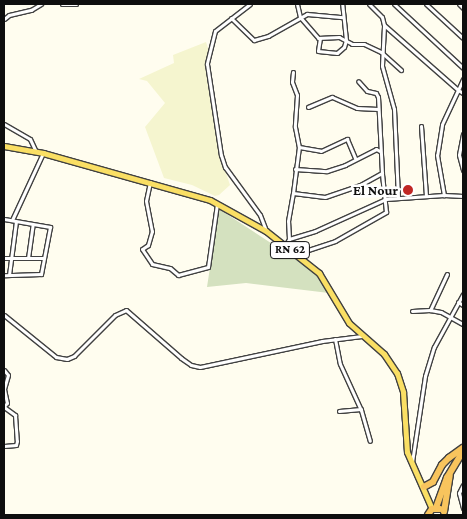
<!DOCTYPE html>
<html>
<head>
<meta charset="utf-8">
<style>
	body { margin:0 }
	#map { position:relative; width:467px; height:519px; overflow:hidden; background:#fffdef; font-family:"Crimson Pro",serif }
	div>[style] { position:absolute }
	.farmland>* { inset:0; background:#f5f5cf }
	.cemetery>* { inset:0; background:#d4e1bf }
	.roads { filter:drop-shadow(1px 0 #414141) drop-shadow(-1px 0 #414141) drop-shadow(0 1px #414141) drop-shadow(0 -1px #414141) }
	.minor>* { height:3px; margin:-1.5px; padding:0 1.5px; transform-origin:1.5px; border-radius:1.5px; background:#fff }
	.primary>* { height:5px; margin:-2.5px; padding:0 2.5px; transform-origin:2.5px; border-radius:2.5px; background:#fadf64 }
	.trunk>* { height:5.5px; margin:-2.75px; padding:0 2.75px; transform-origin:2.75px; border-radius:2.75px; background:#f8c45d }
	.dots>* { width:14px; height:14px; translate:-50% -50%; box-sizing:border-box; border:2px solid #fff; border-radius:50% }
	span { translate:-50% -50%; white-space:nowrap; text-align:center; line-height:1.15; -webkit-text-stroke:5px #fff; paint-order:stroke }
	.shield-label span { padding:1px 4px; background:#fff; border:1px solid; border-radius:4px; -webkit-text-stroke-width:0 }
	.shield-label { font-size:12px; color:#0e0e0e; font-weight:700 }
	.poi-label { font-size:14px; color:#0e0e0e; font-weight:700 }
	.right { translate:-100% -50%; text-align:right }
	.frame { position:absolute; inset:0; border:5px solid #0e0e0e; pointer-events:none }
</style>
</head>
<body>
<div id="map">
	<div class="farmland">
		<i style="clip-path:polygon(206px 42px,208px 48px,213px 50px,207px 66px,219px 152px,230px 185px,219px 195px,215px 196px,192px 185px,164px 178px,145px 127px,165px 103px,147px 81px,139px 79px,174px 63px,173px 55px)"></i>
	</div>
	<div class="cemetery">
		<i style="clip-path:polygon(219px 209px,297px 260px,317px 276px,329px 293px,246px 283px,207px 287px)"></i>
	</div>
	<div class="roads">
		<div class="minor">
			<i style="left:62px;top:4px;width:14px"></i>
			<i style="left:250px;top:4px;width:44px;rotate:142.4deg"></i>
			<i style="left:215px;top:31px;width:34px;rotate:104deg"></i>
			<i style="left:207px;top:64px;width:92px;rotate:81.3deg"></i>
			<i style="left:221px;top:155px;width:13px;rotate:72deg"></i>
			<i style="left:225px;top:167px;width:59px;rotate:53.9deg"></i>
			<i style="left:260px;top:215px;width:17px;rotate:69deg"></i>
			<i style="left:297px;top:4px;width:13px;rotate:77deg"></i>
			<i style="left:300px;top:17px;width:28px;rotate:49deg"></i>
			<i style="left:318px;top:38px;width:21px;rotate:-3deg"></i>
			<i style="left:339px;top:37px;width:15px;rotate:28deg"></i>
			<i style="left:352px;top:44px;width:12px"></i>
			<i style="left:364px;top:44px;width:19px;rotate:25deg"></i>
			<i style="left:381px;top:52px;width:27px;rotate:42deg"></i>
			<i style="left:369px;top:4px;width:18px;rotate:45deg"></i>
			<i style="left:382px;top:17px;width:8px;rotate:76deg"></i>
			<i style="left:384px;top:25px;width:98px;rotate:41.3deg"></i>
			<i style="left:458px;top:90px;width:38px;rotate:115deg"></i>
			<i style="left:442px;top:125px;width:30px;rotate:99deg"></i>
			<i style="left:437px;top:155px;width:41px;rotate:80.1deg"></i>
			<i style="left:444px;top:195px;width:19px;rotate:3deg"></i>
			<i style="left:394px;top:4px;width:94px;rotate:42.8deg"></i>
			<i style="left:426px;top:4px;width:50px;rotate:42.6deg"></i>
			<i style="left:459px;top:4px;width:6px;rotate:45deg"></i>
			<i style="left:231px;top:18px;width:32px;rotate:44deg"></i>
			<i style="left:254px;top:40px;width:15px;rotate:-16deg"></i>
			<i style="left:268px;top:36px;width:45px;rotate:-29.4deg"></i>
			<i style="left:307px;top:14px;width:36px;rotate:5deg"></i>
			<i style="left:4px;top:19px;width:6px;rotate:-39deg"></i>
			<i style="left:9px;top:15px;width:23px;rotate:-13deg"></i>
			<i style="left:31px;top:10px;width:12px;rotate:-31deg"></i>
			<i style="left:384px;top:26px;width:40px;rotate:92.9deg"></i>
			<i style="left:382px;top:66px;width:45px;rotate:74.4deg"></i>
			<i style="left:394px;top:109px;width:89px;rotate:87.4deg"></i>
			<i style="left:320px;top:38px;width:13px;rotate:99deg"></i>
			<i style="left:318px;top:51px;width:19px;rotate:6deg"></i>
			<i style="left:337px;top:53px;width:9px;rotate:-41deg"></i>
			<i style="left:344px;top:47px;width:7px;rotate:-74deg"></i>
			<i style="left:346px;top:40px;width:36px;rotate:-96deg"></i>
			<i style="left:293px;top:72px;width:10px;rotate:96deg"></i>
			<i style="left:292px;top:82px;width:14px;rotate:69deg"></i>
			<i style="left:297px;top:95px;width:32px;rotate:94deg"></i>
			<i style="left:295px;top:127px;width:20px;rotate:79deg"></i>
			<i style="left:463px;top:79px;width:12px;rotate:114deg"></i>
			<i style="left:458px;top:90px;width:6px;rotate:31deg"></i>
			<i style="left:308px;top:107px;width:26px;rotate:-23deg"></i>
			<i style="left:332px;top:97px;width:27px;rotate:24deg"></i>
			<i style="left:357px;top:108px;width:21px;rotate:3deg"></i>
			<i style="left:4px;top:124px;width:30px;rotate:30deg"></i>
			<i style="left:30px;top:139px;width:14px;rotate:65deg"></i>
			<i style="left:421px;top:126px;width:69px;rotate:85.9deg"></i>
			<i style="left:463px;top:134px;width:21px;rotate:101deg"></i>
			<i style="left:459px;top:155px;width:16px;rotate:75deg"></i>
			<i style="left:295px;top:169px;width:32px;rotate:4deg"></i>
			<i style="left:327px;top:171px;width:19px;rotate:-18deg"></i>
			<i style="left:345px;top:165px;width:35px;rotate:-27deg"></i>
			<i style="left:376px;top:149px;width:4px;rotate:27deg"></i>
			<i style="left:150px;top:182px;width:19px;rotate:102deg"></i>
			<i style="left:146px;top:201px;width:31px;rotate:79deg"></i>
			<i style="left:152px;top:231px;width:15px;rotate:106deg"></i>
			<i style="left:148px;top:245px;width:7px;rotate:146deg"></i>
			<i style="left:142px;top:249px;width:18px;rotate:56deg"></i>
			<i style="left:152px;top:264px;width:18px;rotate:13deg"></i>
			<i style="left:170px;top:268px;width:11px;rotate:41deg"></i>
			<i style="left:178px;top:275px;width:31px;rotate:-15deg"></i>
			<i style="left:208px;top:267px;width:64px;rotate:-81.9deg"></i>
			<i style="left:293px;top:193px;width:46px;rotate:-82.6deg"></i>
			<i style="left:299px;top:147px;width:22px;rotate:10deg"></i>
			<i style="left:321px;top:151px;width:29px;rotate:-25deg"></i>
			<i style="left:347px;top:139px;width:21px;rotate:67deg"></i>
			<i style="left:4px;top:219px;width:47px;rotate:9.9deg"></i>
			<i style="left:50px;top:227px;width:48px;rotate:100.8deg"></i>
			<i style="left:41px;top:274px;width:37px;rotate:178deg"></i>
			<i style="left:12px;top:220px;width:74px;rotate:-65.2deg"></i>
			<i style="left:289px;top:239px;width:18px;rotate:-93deg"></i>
			<i style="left:288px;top:221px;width:28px;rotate:-80deg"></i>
			<i style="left:293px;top:193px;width:32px;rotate:7deg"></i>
			<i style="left:325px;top:197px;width:39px;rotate:-19deg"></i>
			<i style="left:362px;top:184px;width:23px;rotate:-29deg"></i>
			<i style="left:285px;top:246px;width:8px;rotate:-60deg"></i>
			<i style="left:289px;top:239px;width:27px;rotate:-17deg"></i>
			<i style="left:315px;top:231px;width:78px;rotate:-24.3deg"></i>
			<i style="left:386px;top:199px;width:58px;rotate:-3.9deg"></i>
			<i style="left:296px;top:254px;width:41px;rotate:-18.4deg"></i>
			<i style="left:335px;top:241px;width:59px;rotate:-29.6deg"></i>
			<i style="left:386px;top:212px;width:39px;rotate:-96deg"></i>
			<i style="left:382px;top:173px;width:76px;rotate:-93deg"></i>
			<i style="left:378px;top:97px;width:4px;rotate:-117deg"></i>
			<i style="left:376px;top:93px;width:9px;rotate:-167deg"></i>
			<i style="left:367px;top:91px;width:13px;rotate:-132deg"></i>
			<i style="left:4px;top:258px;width:39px"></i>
			<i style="left:28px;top:258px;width:34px;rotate:-82deg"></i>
			<i style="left:447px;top:274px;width:40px;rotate:115deg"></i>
			<i style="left:430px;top:310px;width:11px;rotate:10deg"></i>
			<i style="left:441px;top:312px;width:25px;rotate:29deg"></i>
			<i style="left:9px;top:275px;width:54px;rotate:-82.6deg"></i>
			<i style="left:458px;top:302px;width:6px;rotate:31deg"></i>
			<i style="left:412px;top:311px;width:18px;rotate:-3deg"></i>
			<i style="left:4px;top:315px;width:67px;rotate:38.9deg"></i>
			<i style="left:56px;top:357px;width:11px;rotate:10deg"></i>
			<i style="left:67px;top:359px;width:8px;rotate:-23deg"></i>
			<i style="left:74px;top:356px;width:58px;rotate:-45deg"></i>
			<i style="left:115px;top:315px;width:12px;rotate:-24deg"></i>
			<i style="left:126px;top:310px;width:73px;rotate:41.1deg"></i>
			<i style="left:181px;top:358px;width:12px;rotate:35deg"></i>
			<i style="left:191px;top:365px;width:9px;rotate:13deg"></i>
			<i style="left:200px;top:367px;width:125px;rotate:-12deg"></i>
			<i style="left:322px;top:341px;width:40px;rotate:-7.1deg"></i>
			<i style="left:335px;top:339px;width:25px;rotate:79deg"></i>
			<i style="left:340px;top:364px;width:51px;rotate:65.5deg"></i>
			<i style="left:361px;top:410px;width:32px;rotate:74deg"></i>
			<i style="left:4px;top:370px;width:6px;rotate:51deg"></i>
			<i style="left:8px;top:375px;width:15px;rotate:106deg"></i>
			<i style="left:4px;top:389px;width:14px;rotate:78deg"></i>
			<i style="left:7px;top:403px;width:4px;rotate:135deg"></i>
			<i style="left:4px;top:407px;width:14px;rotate:36deg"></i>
			<i style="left:15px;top:415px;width:26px;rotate:86deg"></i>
			<i style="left:17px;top:441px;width:4px;rotate:104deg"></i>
			<i style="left:16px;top:445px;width:12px;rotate:175deg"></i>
			<i style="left:339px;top:411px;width:22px;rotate:-5deg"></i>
			<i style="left:412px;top:462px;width:87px;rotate:-81.4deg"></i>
			<i style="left:425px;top:376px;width:30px;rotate:-73deg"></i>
			<i style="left:434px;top:347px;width:60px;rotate:-61.3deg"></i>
			<i style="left:463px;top:485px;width:9px;rotate:117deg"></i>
			<i style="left:459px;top:493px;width:16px;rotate:75deg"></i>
		</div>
		<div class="primary">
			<i style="left:4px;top:146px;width:40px;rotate:10deg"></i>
			<i style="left:43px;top:153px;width:173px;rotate:15.7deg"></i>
			<i style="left:210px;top:200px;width:64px;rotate:29deg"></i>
			<i style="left:266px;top:231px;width:68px;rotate:38.4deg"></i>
			<i style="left:319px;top:273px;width:58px;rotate:59deg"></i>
			<i style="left:349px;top:323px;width:47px;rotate:41.5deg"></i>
			<i style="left:384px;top:354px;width:23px;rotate:56deg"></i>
			<i style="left:397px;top:373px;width:20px;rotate:72deg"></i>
			<i style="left:403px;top:392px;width:60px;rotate:86.2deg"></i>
			<i style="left:407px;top:452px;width:62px;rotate:66.3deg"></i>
		</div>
		<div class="trunk">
			<i style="left:424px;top:487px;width:10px;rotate:-29deg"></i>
			<i style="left:433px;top:482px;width:19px;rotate:-62deg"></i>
			<i style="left:442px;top:465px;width:10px;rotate:-45deg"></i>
			<i style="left:449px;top:458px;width:17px;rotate:-36deg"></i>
			<i style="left:436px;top:508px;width:32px;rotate:-70deg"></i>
			<i style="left:447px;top:478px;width:31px;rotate:-59deg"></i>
			<i style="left:444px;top:512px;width:36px;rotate:-81deg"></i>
			<i style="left:428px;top:515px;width:7px;rotate:-56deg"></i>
			<i style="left:432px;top:509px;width:8px"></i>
		</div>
	</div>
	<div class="dots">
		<i style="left:408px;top:190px;background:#c02724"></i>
	</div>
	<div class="shield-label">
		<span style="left:290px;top:250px">RN 62</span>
	</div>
	<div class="poi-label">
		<span class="right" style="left:398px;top:190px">El Nour</span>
	</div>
	<div class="frame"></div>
</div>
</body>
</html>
